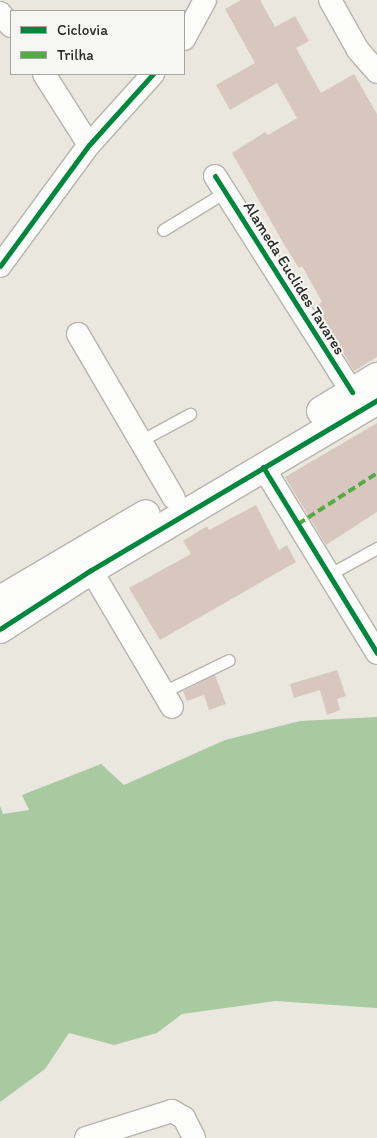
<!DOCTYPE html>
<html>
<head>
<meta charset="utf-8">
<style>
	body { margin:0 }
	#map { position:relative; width:377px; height:1138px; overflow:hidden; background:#eae8de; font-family:Itim,sans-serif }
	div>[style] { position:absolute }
	.forest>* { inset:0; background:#a9c9a0 }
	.building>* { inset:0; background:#d7c7bf }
	.roads { filter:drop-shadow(1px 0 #b5b4ae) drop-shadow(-1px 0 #b5b4ae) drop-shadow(0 1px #b5b4ae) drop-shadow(0 -1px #b5b4ae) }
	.service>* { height:11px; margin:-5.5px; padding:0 5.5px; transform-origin:5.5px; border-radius:5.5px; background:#fcfcfa }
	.minor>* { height:22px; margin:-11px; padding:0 11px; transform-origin:11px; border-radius:11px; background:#fcfcfa }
	.tertiary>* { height:28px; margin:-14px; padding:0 14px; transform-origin:14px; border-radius:14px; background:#fcfcfa }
	.quiet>* { height:4px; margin-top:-2px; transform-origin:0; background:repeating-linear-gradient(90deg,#54ab44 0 8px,transparent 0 12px) }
	.cycleway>* { height:5px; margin:-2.5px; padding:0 2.5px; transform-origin:2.5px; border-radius:2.5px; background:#00873e }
	span { translate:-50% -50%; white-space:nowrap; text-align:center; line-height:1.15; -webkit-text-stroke:4px #f6f6f2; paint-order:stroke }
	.street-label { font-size:16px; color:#2b2b2b }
	.legend { position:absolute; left:10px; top:10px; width:175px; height:65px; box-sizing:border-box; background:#f6f6f2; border:1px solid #a5a5a2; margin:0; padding:6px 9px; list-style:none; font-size:15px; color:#2b2b2b }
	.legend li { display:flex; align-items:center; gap:10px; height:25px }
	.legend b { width:25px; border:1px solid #a5a5a2 }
</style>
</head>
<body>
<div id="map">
	<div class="forest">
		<i style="clip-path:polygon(377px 717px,377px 1008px,275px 1001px,182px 1014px,157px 1033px,114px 1045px,69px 1033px,45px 1069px,0 1102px,0 806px,3px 814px,29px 810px,22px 795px,101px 764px,124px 785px,225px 740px,300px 721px)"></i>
	</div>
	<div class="building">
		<i style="clip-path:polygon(241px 0,260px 0,275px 27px,295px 16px,309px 41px,296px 48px,321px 93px,354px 74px,377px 114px,377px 357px,354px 371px,316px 306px,322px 302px,302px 266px,299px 268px,285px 246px,232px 153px,265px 132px,268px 135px,297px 118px,277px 83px,230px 110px,216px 85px,255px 63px,225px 9px)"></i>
		<i style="clip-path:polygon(377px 423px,377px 512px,326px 545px,285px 477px)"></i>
		<i style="clip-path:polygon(256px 505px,279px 550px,287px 545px,296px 562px,160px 640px,129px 588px,191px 554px,183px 541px,207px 526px,209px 530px)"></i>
		<i style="clip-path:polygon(337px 670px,346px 696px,337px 699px,340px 710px,327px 715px,320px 690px,294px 698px,290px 684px)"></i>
		<i style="clip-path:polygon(215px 675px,226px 704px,209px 710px,204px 695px,187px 701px,183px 691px)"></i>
	</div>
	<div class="roads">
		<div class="service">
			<i style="left:163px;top:230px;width:73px;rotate:-31.5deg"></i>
			<i style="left:140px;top:441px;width:57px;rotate:-28.4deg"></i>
			<i style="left:330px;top:574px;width:54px;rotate:-29deg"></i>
			<i style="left:163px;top:692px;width:73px;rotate:-25.9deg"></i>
		</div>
		<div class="minor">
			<i style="left:330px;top:0;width:57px;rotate:60.8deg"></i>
			<i style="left:358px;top:50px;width:29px;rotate:49deg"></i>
			<i style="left:0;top:13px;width:17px;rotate:50deg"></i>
			<i style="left:184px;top:39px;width:44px;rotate:-61.7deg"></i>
			<i style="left:44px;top:74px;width:84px;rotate:57.6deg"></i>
			<i style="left:215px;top:176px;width:256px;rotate:57.6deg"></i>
			<i style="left:0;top:266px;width:150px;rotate:-53.7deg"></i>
			<i style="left:89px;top:145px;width:96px;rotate:-48deg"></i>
			<i style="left:78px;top:334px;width:190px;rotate:59.7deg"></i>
			<i style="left:263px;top:467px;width:218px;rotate:58.5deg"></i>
			<i style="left:91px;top:570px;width:159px;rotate:59.4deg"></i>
			<i style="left:86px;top:1138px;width:90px;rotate:-17.4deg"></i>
			<i style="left:172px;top:1111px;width:14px;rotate:30deg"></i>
			<i style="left:184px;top:1118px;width:22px;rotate:63deg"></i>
		</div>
		<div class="tertiary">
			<i style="left:321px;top:411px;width:66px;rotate:-31.3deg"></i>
			<i style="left:0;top:600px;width:169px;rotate:-30.5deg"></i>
			<i style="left:0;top:629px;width:108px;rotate:-33deg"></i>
			<i style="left:91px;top:570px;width:333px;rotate:-30.7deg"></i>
		</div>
	</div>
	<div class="quiet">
		<i style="left:298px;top:524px;width:94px;rotate:-32.8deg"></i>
	</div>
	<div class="cycleway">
		<i style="left:215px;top:176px;width:256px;rotate:57.6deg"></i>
		<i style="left:0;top:266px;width:150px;rotate:-53.7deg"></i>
		<i style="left:89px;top:145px;width:96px;rotate:-48deg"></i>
		<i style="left:263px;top:467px;width:218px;rotate:58.5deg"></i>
		<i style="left:0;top:629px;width:108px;rotate:-33deg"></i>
		<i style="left:91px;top:570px;width:333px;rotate:-30.7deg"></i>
	</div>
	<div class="street-label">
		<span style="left:294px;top:278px;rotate:58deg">Alameda Euclides Tavares</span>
	</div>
	<ul class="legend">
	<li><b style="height:6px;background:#00873e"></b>Ciclovia</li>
	<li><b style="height:6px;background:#54ab44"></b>Trilha</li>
	</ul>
</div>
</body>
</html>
